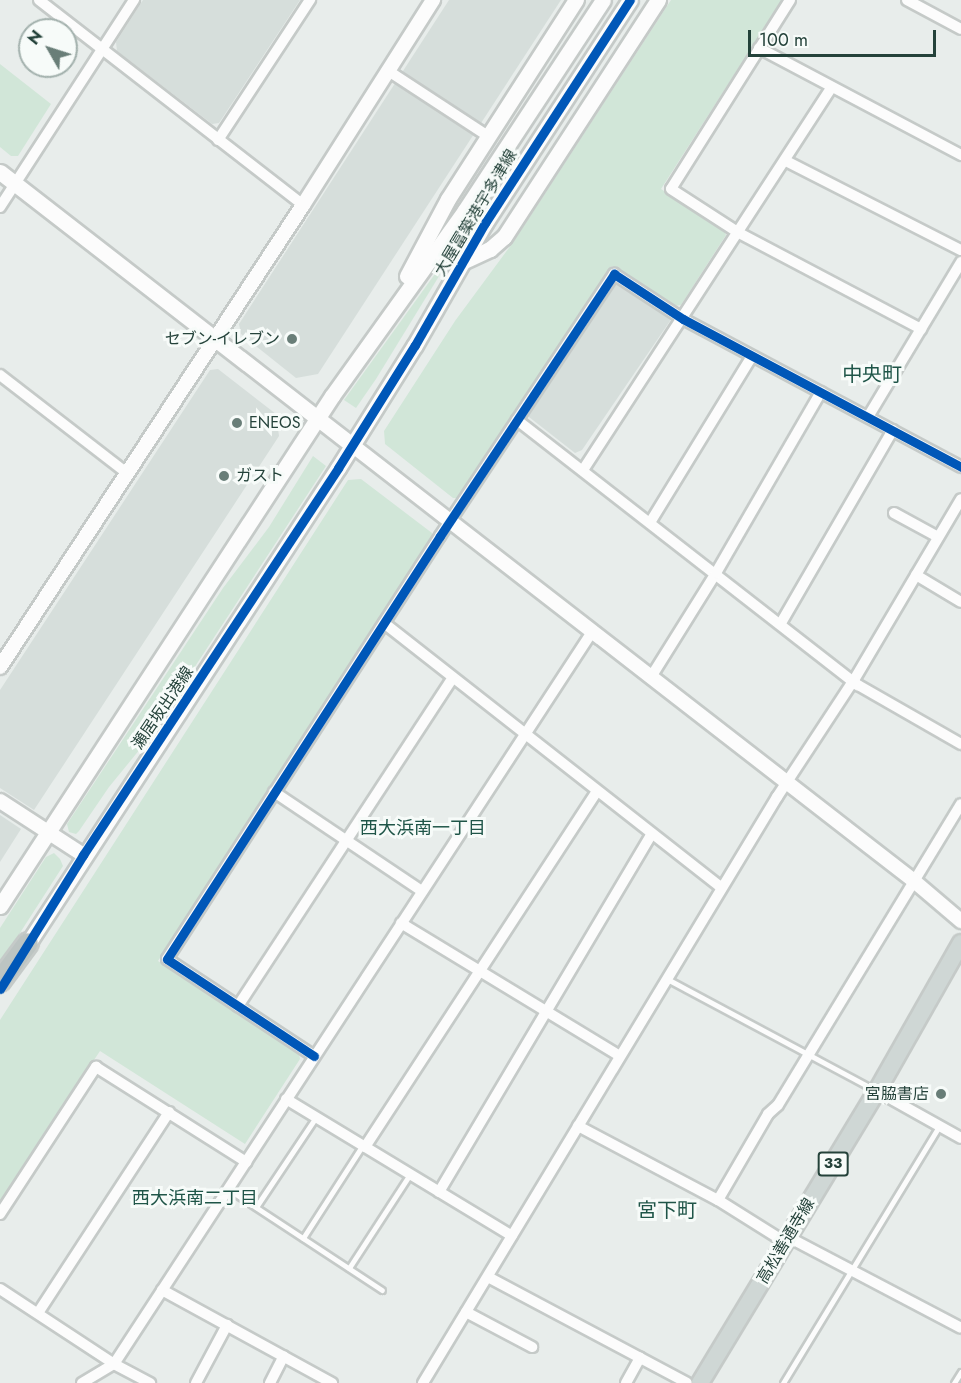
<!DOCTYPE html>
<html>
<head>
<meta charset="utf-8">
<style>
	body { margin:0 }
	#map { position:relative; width:961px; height:1383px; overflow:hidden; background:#e8edeb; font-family:Jost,"Noto Sans JP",sans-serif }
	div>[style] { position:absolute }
	.built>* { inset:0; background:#d6dedb }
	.green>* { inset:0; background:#d1e6d8 }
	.roads { filter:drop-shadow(2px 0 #c5cac8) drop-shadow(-2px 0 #c5cac8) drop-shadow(0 2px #c5cac8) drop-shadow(0 -2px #c5cac8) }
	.service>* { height:5px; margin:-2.5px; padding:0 2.5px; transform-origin:2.5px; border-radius:2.5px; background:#fcfcfc }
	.minor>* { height:10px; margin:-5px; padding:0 5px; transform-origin:5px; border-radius:5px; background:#fcfcfc }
	.tertiary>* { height:14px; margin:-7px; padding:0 7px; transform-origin:7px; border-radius:7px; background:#fcfcfc }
	.secondary>* { height:15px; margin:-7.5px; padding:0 7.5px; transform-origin:7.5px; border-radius:7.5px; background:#fcfcfc }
	.primary>* { height:16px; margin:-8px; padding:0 8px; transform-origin:8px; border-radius:8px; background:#cfd7d5 }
	.motorway>* { height:20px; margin:-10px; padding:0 10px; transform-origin:10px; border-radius:10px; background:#bcc4c2 }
	.cycleway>* { height:9px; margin:-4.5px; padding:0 4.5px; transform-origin:4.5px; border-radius:4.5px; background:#0057b8 }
	.dots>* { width:16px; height:16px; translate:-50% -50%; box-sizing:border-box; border:3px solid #f7fbf9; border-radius:50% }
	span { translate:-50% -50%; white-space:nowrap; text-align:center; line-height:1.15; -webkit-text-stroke:6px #f7fbf9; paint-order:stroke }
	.shield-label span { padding:2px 4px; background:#f7fbf9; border:2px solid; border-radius:4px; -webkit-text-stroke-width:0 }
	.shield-label { font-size:15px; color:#24423a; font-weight:700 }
	.street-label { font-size:16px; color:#24423a }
	.poi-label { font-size:16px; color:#24423a }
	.right { translate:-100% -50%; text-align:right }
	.left { translate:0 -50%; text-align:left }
	.neighbourhood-label { font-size:18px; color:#1f5548 }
	.quarter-label { font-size:20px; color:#1f5548 }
	.north { position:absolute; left:18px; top:18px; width:60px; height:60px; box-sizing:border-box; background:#f7fbf9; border:2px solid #a3b1ad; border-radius:50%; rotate:309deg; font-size:16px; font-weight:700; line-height:24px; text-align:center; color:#24423a }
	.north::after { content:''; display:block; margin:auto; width:21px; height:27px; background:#697e78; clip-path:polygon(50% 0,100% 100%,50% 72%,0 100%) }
	.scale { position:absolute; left:748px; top:30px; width:188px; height:27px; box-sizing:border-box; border:3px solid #24423a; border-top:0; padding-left:8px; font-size:18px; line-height:21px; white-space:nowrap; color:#24423a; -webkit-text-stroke:4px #f7fbf9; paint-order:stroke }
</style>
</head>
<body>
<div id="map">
	<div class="built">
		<i style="clip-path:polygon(143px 0,300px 0,219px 123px,212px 124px,117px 51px,116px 42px)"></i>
		<i style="clip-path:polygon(449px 0,561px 0,318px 374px,296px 378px,241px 334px,239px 324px)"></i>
		<i style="clip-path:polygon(620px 284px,669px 316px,670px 321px,582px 450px,575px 453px,529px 417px,529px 409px,613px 285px)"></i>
		<i style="clip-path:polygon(218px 369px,276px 414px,279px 436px,34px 810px,0 788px,0 690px,210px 370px)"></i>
		<i style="clip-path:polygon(0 815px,21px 829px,0 862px)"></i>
	</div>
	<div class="green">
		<i style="clip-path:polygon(671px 0,782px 0,661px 189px,724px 230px,726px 235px,681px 305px,675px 306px,612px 266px,459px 498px,453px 498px,385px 444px,384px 431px,455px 321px,514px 241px)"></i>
		<i style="clip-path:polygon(0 64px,51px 104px,18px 156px,11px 156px,0 147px)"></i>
		<i style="clip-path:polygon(471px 224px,376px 379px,356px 408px,344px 400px)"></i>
		<i style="clip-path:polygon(313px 456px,326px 466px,145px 743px,109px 787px,79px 831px,76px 834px,69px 832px,67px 824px,223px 588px,269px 527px)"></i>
		<i style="clip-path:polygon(361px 479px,432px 533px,432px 538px,158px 961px,299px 1053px,300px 1059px,245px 1144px,100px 1051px,0 1201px,0 1020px,348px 480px)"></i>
		<i style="clip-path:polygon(54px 853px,60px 859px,63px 866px,0 964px,0 928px,46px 857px)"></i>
	</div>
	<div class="roads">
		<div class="service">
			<i style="left:667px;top:979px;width:236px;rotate:28.1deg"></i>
			<i style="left:228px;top:1189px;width:184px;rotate:33.3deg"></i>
			<i style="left:256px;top:1207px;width:108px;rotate:-56.3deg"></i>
			<i style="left:303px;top:1238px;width:109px;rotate:-57.3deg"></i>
			<i style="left:349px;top:1268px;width:112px;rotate:-57deg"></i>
			<i style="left:783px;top:1383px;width:301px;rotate:-58.7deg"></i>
			<i style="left:954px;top:1383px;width:13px;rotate:-58deg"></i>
		</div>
		<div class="minor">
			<i style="left:39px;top:0;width:334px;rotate:37.8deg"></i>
			<i style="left:790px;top:0;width:223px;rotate:122.2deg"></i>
			<i style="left:671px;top:189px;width:81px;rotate:32.9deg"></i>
			<i style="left:739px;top:233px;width:206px;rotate:27.8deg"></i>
			<i style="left:907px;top:0;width:61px;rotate:28.2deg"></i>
			<i style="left:759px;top:48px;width:229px;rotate:27.9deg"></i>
			<i style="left:387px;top:70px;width:121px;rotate:33.2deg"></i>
			<i style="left:218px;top:140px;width:168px;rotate:-56.7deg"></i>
			<i style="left:786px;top:161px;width:196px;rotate:27deg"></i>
			<i style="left:0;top:207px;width:247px;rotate:-57.1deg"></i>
			<i style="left:0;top:375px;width:160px;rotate:37.7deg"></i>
			<i style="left:868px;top:417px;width:181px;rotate:-59deg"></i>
			<i style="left:517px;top:420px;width:432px;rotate:37.9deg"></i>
			<i style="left:858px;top:685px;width:119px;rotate:29.8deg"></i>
			<i style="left:583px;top:470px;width:455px;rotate:-57deg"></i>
			<i style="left:894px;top:513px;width:50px;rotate:28.6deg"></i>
			<i style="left:651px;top:521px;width:193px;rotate:-58.5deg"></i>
			<i style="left:916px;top:575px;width:52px;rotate:31deg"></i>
			<i style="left:384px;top:623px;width:429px;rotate:38.1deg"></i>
			<i style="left:781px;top:623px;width:223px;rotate:-59.9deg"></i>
			<i style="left:651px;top:677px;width:123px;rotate:-58deg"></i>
			<i style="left:716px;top:573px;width:209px;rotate:-59.9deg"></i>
			<i style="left:274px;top:792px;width:178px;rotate:33.8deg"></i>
			<i style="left:401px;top:923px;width:256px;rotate:31.3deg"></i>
			<i style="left:238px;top:1006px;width:392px;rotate:-56.8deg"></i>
			<i style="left:314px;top:1056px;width:176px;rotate:-146.6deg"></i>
			<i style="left:167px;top:959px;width:503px;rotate:-57.16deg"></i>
			<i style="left:440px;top:536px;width:315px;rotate:-56.4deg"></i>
			<i style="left:614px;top:274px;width:82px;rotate:33.1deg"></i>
			<i style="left:683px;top:319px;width:315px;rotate:28deg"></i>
			<i style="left:877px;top:1091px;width:96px;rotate:29.2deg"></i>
			<i style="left:286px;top:1099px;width:264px;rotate:31.2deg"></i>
			<i style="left:578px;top:1126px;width:158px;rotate:27.9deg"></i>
			<i style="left:718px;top:1200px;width:79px;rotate:32.1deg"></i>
			<i style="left:365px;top:1147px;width:425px;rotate:-56.9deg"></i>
			<i style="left:439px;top:1192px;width:417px;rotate:-59.3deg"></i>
			<i style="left:718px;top:1200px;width:99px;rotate:-59.8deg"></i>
			<i style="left:768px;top:1114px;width:13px;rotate:-42deg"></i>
			<i style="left:778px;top:1105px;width:352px;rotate:-58.7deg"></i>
			<i style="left:0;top:1214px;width:176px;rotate:-56.9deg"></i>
			<i style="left:96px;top:1067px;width:178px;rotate:32.3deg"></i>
			<i style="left:788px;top:1237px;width:195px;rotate:27.7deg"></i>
			<i style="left:488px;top:1277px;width:225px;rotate:28deg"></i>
			<i style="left:0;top:1289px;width:136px;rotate:33.3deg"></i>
			<i style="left:114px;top:1364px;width:41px;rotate:27.8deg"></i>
			<i style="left:162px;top:1290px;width:194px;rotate:28.7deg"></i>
			<i style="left:466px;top:1312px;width:75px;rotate:27.9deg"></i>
			<i style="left:38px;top:1313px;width:240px;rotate:-56.9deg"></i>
			<i style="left:82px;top:1383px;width:37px;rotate:-31deg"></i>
			<i style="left:114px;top:1364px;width:874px;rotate:-56.86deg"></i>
			<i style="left:196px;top:1383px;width:66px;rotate:-61.9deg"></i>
			<i style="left:270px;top:1383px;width:30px;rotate:-63deg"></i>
			<i style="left:423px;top:1383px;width:685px;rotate:-58.86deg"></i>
			<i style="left:777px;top:797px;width:140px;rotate:-56.7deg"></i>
			<i style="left:854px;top:680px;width:210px;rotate:-59.4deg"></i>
			<i style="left:626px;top:1383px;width:29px;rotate:-61deg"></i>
		</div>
		<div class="tertiary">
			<i style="left:352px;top:445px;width:711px;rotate:37.8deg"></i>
			<i style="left:914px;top:881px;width:62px;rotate:40.4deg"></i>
			<i style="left:0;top:667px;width:552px;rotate:-56.74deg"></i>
			<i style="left:303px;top:205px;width:243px;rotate:-57.6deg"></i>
			<i style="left:0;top:801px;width:99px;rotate:33deg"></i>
		</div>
		<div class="secondary">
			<i style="left:0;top:172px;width:445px;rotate:37.8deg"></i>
			<i style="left:462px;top:262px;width:31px;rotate:-25deg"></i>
			<i style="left:490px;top:249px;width:18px;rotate:-41deg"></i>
			<i style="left:504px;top:237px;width:283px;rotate:-57deg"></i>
			<i style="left:407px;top:276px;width:87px;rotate:-62deg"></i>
			<i style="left:448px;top:199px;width:237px;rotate:-57.3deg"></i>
			<i style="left:0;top:906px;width:609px;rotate:-56.94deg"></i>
			<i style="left:332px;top:396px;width:229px;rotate:-54.4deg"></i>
			<i style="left:465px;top:210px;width:251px;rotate:-56.7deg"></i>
			<i style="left:23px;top:951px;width:577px;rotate:-56.89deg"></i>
			<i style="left:338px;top:468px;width:145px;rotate:-58deg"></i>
			<i style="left:415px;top:345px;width:141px;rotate:-60.2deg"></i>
			<i style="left:485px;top:223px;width:266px;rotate:-57deg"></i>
		</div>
		<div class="primary">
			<i style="left:700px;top:1383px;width:341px;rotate:-58.8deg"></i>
			<i style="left:877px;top:1091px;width:170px;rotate:-60.4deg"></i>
		</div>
		<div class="motorway">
			<i style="left:0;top:981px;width:47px;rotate:-53.6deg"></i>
		</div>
	</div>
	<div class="cycleway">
		<i style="left:0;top:989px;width:158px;rotate:-58.2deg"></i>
		<i style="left:83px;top:855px;width:463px;rotate:-56.6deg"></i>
		<i style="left:338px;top:468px;width:145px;rotate:-58deg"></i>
		<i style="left:415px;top:345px;width:141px;rotate:-60.2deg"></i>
		<i style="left:485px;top:223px;width:266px;rotate:-57deg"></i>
		<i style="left:314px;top:1056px;width:176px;rotate:-146.6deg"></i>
		<i style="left:167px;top:959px;width:503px;rotate:-57.16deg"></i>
		<i style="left:440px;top:536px;width:315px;rotate:-56.4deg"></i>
		<i style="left:614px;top:274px;width:82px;rotate:33.1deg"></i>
		<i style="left:683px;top:319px;width:315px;rotate:28deg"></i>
	</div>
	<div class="dots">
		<i style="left:292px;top:339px;background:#697e78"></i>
		<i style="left:237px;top:423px;background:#697e78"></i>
		<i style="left:224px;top:476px;background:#697e78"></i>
		<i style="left:941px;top:1094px;background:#697e78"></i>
	</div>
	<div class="shield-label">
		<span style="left:833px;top:1164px">33</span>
	</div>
	<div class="street-label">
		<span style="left:476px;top:213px;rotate:-59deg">大屋冨築港宇多津線</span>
		<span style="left:163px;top:708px;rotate:-56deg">瀬居坂出港線</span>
		<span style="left:786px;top:1241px;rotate:-59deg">高松善通寺線</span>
	</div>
	<div class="poi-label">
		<span class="right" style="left:280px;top:339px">セブン-イレブン</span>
		<span class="left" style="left:249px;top:423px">ENEOS</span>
		<span class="left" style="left:236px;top:476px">ガスト</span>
		<span class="right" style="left:929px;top:1094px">宮脇書店</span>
	</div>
	<div class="neighbourhood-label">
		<span style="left:423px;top:828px">西大浜南一丁目</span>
		<span style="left:195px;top:1198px">西大浜南二丁目</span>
	</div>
	<div class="quarter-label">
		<span style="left:872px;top:374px">中央町</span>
		<span style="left:667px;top:1210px">宮下町</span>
	</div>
	<div class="north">N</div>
	<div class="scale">100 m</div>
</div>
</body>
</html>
